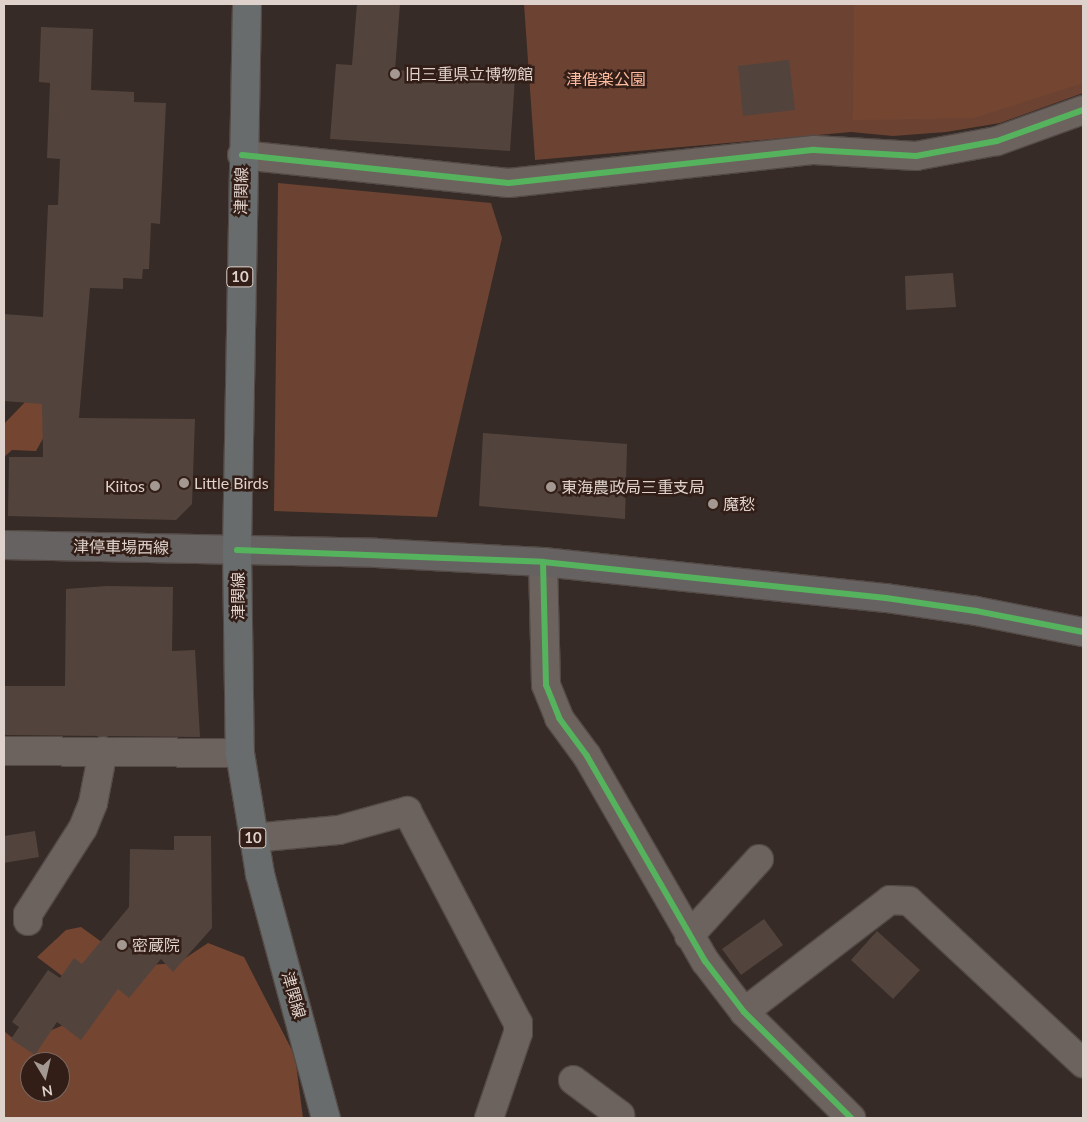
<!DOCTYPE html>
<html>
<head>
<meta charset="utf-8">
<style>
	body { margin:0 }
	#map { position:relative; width:1087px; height:1122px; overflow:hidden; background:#362b26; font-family:Lato,"Noto Sans JP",sans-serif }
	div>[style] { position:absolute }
	.green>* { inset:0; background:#6c4332 }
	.forest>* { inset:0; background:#744632 }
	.building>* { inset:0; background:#52433d }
	.roads { filter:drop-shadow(1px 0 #534945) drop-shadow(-1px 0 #534945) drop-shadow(0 1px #534945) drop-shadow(0 -1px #534945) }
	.street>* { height:28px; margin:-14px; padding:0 14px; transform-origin:14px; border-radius:14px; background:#6c635f }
	.secondary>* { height:28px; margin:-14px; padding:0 14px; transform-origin:14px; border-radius:14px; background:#666261 }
	.primary>* { height:28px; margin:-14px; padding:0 14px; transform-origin:14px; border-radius:14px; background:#686c6d }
	.cycleway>* { height:6px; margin:-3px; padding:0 3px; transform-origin:3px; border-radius:3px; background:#56b35d }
	.dots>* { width:14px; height:14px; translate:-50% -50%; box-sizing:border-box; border:2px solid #321e16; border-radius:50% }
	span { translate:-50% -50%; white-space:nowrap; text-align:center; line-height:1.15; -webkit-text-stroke:5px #321e16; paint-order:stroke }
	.shield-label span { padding:1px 4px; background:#321e16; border:1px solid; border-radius:4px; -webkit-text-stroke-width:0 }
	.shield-label { font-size:15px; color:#dfd2cc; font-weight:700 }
	.poi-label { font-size:16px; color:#dfd2cc }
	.left { translate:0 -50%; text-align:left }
	.right { translate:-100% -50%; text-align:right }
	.park-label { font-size:16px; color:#febb9f }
	.street-label { font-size:16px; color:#dfd2cc }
	.frame { position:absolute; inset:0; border:5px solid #dfd2cc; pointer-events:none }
	.north { position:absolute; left:20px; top:1052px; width:50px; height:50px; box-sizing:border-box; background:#321e16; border:1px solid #77665f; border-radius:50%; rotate:171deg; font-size:14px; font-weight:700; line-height:20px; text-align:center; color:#dfd2cc }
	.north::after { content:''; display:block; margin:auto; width:18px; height:22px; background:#a49892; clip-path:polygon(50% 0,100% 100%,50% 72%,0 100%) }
</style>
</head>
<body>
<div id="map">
	<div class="green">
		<i style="clip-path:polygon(524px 4px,1083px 4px,1083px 93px,1000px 123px,946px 132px,893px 136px,851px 132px,535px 160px)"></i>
		<i style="clip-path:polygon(278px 183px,491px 203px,502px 238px,437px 517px,274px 511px)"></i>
	</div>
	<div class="forest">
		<i style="clip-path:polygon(854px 4px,1083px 4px,1083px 83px,973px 118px,853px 120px)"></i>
		<i style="clip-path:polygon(28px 399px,60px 408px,36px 451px,12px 450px,4px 457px,4px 424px)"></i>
		<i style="clip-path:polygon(evenodd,81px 927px,135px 966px,178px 963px,208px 943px,244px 957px,295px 1056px,303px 1118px,4px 1118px,4px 1031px,11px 1037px,40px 1035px,80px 1018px,86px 994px,37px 957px,66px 930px,81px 927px,30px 1062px,60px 1062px,60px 1092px,30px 1092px,30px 1062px)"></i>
	</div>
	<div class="building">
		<i style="clip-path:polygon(357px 4px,400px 4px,395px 70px,515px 78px,510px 151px,330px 139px,336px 64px,352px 65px)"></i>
		<i style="clip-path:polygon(41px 27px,93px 29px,91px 90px,134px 92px,134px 102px,166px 103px,160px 224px,151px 223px,149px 269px,143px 269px,142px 279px,123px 278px,123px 289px,90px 288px,79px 418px,195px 419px,192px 504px,176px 520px,8px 516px,9px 457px,43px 457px,42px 404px,4px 401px,4px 314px,43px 317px,48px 205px,58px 205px,60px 159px,47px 158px,50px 83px,39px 82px)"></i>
		<i style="clip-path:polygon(789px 60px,795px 110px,743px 116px,738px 66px)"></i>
		<i style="clip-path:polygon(953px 273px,956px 307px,906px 310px,905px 276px)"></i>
		<i style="clip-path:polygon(483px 433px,627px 444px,625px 519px,479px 506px)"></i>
		<i style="clip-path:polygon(107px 586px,173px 587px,172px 651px,195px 650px,200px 737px,4px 735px,4px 686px,65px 686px,66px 589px)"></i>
		<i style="clip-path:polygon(35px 831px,39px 857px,4px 863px,4px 836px)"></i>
		<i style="clip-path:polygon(174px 836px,211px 836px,212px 928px,173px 972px,161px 959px,129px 998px,118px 989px,81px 1040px,57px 1022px,35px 1055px,11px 1039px,19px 1027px,12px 1022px,48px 970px,60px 978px,74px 958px,82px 964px,129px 907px,130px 849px,174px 850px)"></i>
		<i style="clip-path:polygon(764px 919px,783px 945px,741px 975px,722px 949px)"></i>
		<i style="clip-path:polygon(877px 931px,920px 970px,893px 999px,851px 960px)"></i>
	</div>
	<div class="roads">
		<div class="street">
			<i style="left:242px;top:155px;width:268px;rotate:6deg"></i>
			<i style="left:509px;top:183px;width:307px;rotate:-6.2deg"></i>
			<i style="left:814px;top:150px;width:102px;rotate:3.4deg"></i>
			<i style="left:916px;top:156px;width:82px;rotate:-10.5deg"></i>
			<i style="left:997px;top:141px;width:91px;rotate:-19.8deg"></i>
			<i style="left:543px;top:562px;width:123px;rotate:88.6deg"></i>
			<i style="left:546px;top:685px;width:35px;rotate:68deg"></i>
			<i style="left:559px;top:718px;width:47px;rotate:53.6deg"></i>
			<i style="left:587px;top:756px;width:237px;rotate:60.1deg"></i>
			<i style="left:705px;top:961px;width:64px;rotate:52.6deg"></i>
			<i style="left:744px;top:1012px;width:151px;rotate:44.7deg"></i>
			<i style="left:4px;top:751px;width:236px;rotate:0.5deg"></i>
			<i style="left:253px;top:838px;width:86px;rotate:-5.3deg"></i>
			<i style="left:339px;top:830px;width:71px;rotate:-15.6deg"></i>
			<i style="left:407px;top:811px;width:239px;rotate:62.4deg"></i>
			<i style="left:518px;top:1023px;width:10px;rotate:90deg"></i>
			<i style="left:518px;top:1033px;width:90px;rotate:108.8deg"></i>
			<i style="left:28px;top:921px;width:7px;rotate:-90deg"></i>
			<i style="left:28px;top:914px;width:102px;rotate:-57.4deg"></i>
			<i style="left:83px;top:828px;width:27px;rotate:-68deg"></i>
			<i style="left:93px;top:803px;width:53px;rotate:-79.1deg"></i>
			<i style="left:689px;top:936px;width:104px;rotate:-47.7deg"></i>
			<i style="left:744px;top:1012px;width:184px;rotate:-37.5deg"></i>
			<i style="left:890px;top:900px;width:19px;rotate:3deg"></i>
			<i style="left:909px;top:901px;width:238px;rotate:43deg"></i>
			<i style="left:573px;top:1080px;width:59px;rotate:36.7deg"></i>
			<i style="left:620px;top:1115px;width:3px;rotate:108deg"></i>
		</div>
		<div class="secondary">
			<i style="left:4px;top:545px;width:372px;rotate:1.2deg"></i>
			<i style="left:376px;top:553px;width:167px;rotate:3.1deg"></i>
			<i style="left:543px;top:562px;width:345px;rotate:6deg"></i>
			<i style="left:886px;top:598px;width:91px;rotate:8.2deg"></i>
			<i style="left:976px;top:611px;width:109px;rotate:11.1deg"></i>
		</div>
		<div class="primary">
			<i style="left:247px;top:4px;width:546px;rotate:91.05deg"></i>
			<i style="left:237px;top:550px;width:203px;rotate:89.2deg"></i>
			<i style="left:240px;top:753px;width:123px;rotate:80.6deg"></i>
			<i style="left:260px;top:874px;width:253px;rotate:74.9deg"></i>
		</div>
	</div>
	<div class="cycleway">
		<i style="left:242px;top:155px;width:268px;rotate:6deg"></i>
		<i style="left:509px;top:183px;width:307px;rotate:-6.2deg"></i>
		<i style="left:814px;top:150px;width:102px;rotate:3.4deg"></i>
		<i style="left:916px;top:156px;width:82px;rotate:-10.5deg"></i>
		<i style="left:997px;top:141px;width:91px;rotate:-19.8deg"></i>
		<i style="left:237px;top:550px;width:306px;rotate:2.2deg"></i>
		<i style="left:543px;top:562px;width:345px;rotate:6deg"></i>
		<i style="left:886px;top:598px;width:91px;rotate:8.2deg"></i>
		<i style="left:976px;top:611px;width:109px;rotate:11.1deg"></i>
		<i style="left:543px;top:562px;width:123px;rotate:88.6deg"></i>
		<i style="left:546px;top:685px;width:35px;rotate:68deg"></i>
		<i style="left:559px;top:718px;width:47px;rotate:53.6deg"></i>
		<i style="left:587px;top:756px;width:237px;rotate:60.1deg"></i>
		<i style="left:705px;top:961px;width:64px;rotate:52.6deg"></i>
		<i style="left:744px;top:1012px;width:151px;rotate:44.7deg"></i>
	</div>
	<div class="dots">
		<i style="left:395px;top:74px;background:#a49892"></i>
		<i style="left:184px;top:483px;background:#a49892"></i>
		<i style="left:155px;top:486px;background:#a49892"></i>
		<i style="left:551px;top:487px;background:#a49892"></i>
		<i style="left:713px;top:504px;background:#a49892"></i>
		<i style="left:122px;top:945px;background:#a49892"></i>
	</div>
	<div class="shield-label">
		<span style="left:240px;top:277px">10</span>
		<span style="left:253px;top:838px">10</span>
	</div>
	<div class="poi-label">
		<span class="left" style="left:405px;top:74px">旧三重県立博物館</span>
		<span class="left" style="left:194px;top:483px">Little Birds</span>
		<span class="right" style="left:145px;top:486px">Kiitos</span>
		<span class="left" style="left:561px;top:487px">東海農政局三重支局</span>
		<span class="left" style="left:723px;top:504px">魔愁</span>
		<span class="left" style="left:132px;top:945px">密蔵院</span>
	</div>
	<div class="park-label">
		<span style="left:606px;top:79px">津偕楽公園</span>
	</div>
	<div class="street-label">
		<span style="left:241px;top:191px;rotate:-89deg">津関線</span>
		<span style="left:121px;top:547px;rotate:1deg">津停車場西線</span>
		<span style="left:238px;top:596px;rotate:-90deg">津関線</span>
		<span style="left:294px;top:995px;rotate:74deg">津関線</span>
	</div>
	<div class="frame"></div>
	<div class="north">N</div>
</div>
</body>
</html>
